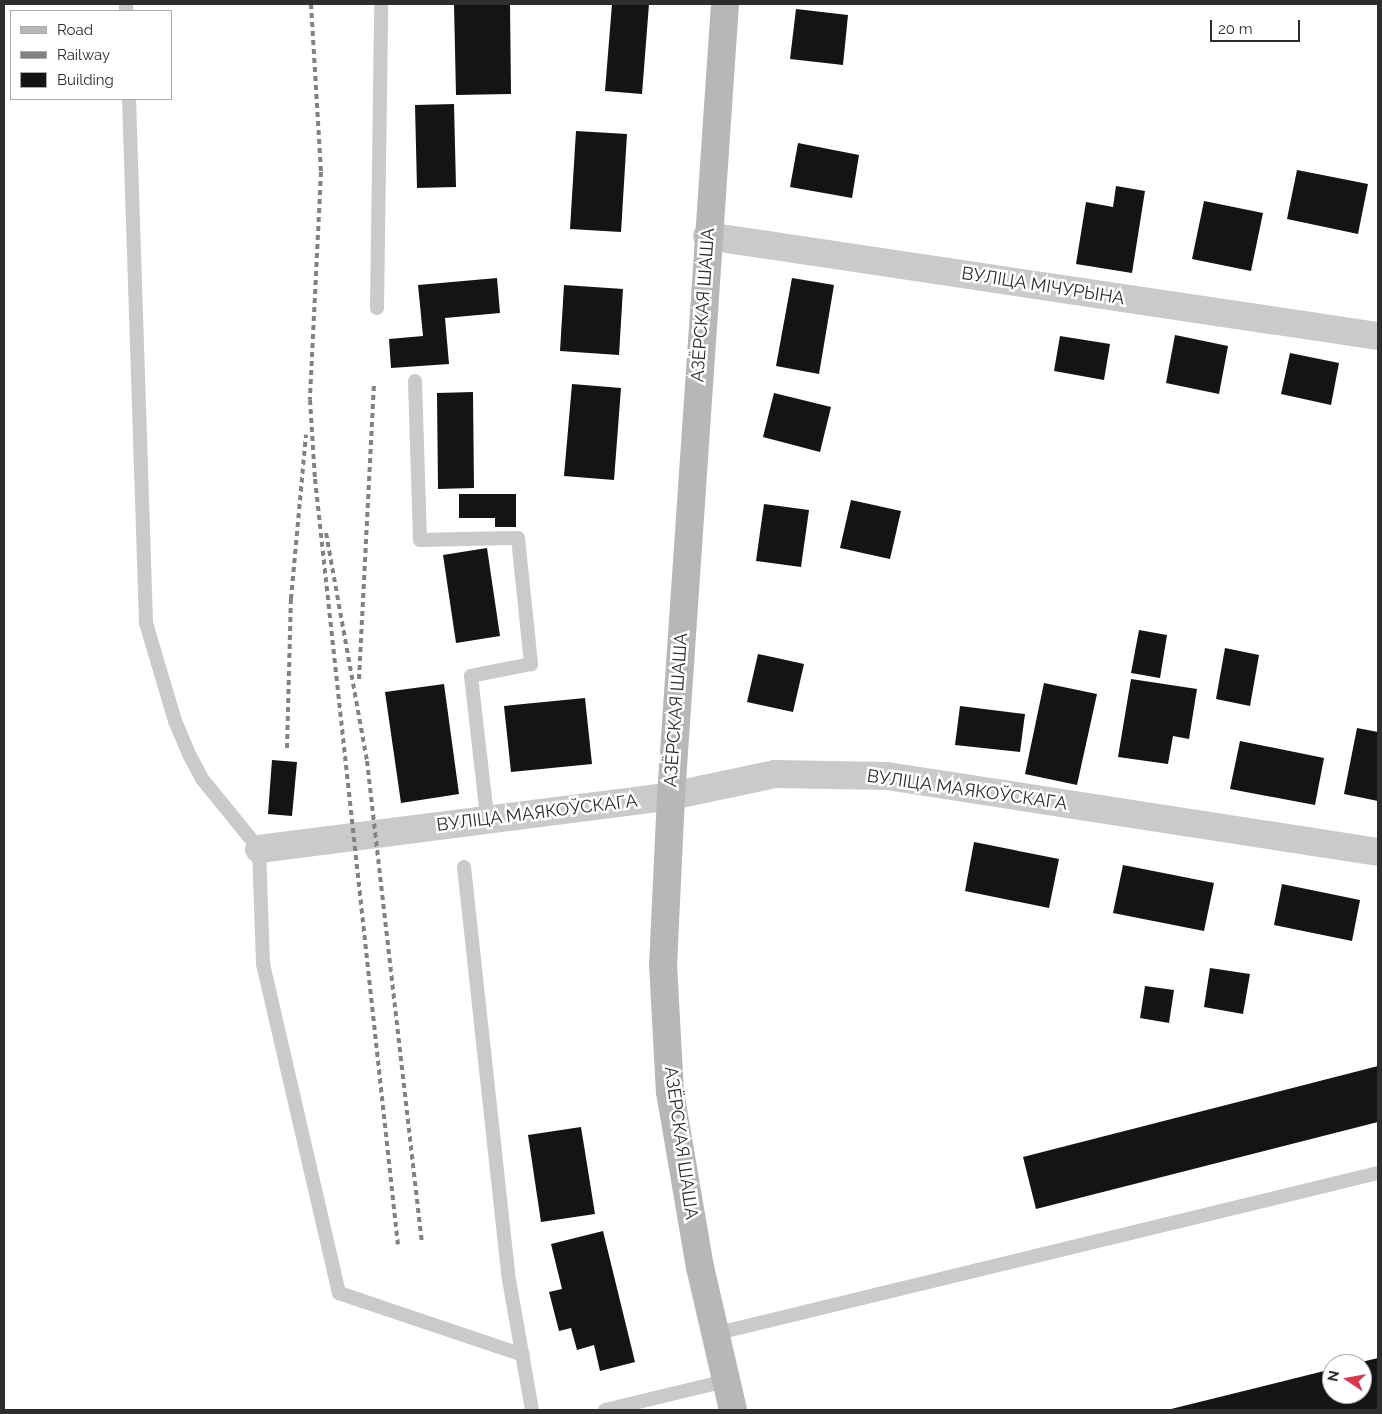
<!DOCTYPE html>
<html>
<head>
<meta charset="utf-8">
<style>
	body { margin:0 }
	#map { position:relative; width:1382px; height:1414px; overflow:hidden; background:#fff; font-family:Raleway,sans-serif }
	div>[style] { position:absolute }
	.building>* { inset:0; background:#141414 }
	.service>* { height:14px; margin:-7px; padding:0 7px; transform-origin:7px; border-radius:7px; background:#cacaca }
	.minor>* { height:28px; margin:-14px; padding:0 14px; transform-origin:14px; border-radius:14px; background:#cacaca }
	.secondary>* { height:28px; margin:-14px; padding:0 14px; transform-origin:14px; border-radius:14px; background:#b7b7b7 }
	.rail>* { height:4px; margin-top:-2px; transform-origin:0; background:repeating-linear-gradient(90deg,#828282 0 5px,transparent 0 9px) }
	span { translate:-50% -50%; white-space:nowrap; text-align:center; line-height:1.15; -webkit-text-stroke:5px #fff; paint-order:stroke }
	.street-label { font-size:18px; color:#2d2d2d }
	.frame { position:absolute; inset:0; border:5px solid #2d2d2d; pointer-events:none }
	.legend { position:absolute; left:10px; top:10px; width:162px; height:90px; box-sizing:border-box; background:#fff; border:1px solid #ababab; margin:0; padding:6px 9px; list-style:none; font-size:15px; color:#2d2d2d }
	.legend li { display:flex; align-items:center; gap:10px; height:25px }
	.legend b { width:25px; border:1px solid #ababab }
	.north { position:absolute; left:1322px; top:1354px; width:50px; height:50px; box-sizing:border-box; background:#fff; border:1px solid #ababab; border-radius:50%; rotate:282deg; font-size:14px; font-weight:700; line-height:20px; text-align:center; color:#2d2d2d }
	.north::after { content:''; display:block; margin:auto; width:18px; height:22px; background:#dd3549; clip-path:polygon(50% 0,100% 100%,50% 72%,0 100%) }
	.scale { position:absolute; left:1210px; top:20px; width:90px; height:22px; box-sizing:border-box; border:2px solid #2d2d2d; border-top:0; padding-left:6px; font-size:15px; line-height:18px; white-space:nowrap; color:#2d2d2d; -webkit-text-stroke:4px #fff; paint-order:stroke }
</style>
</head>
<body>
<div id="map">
	<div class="building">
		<i style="clip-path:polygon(454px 4px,510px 4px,511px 94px,456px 95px)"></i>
		<i style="clip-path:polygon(612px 4px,649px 4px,642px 94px,605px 91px)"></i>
		<i style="clip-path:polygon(796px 9px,848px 15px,843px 65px,790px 59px)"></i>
		<i style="clip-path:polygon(454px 104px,456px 187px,417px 188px,415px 105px)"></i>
		<i style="clip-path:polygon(576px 131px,627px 134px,621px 232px,570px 229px)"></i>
		<i style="clip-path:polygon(798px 143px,859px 155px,852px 198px,790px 187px)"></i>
		<i style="clip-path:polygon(1297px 170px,1368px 184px,1358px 234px,1287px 219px)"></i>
		<i style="clip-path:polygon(1116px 186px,1145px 191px,1132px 273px,1076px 264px,1086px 202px,1113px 207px)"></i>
		<i style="clip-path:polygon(1204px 201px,1263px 213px,1251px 271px,1192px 259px)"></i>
		<i style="clip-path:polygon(497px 278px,500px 313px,445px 318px,449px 364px,391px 368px,389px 339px,423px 336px,418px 285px)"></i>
		<i style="clip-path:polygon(792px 278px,834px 285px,819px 374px,776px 366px)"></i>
		<i style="clip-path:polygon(564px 285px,623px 289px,619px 355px,560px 351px)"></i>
		<i style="clip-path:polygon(1175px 335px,1228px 346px,1219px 394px,1166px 383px)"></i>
		<i style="clip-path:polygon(1060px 336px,1110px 344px,1104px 380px,1054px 371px)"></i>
		<i style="clip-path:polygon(1290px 353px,1339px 363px,1331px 405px,1281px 394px)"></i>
		<i style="clip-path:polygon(572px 384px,621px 388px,614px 480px,564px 476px)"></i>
		<i style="clip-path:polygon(473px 392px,474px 488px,438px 489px,437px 393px)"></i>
		<i style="clip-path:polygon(774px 393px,831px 407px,820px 452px,763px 437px)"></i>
		<i style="clip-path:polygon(459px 494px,516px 494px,516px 527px,495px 527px,495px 518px,459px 518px)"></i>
		<i style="clip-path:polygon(851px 500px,901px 511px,890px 559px,840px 548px)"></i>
		<i style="clip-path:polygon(764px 504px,809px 510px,801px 567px,756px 561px)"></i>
		<i style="clip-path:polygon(487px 548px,500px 636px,456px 643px,443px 555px)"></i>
		<i style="clip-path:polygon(1139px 630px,1167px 635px,1160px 678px,1131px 673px)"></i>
		<i style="clip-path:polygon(1225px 648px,1259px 655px,1250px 706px,1216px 699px)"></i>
		<i style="clip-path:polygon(758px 654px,804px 664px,793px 712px,747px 702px)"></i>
		<i style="clip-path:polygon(1131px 679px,1197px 689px,1189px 739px,1173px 736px,1168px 764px,1118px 757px)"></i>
		<i style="clip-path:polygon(1044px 683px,1097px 694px,1077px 785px,1025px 774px)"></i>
		<i style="clip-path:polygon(444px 684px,459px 794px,401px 803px,385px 692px)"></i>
		<i style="clip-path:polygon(585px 698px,592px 764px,511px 772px,504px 706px)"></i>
		<i style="clip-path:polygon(960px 706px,1025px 714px,1020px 752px,955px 745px)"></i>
		<i style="clip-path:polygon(1357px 728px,1378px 732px,1378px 801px,1344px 794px)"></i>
		<i style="clip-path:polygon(1240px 741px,1324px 758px,1315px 805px,1230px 789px)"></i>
		<i style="clip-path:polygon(272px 760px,297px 762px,292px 816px,268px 814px)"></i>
		<i style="clip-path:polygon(974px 842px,1059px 859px,1049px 908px,965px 891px)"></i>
		<i style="clip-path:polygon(1123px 865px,1214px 883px,1204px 931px,1113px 913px)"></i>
		<i style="clip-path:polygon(1282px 884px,1360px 900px,1352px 941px,1274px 925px)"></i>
		<i style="clip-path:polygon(1210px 968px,1250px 974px,1243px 1014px,1204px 1007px)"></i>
		<i style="clip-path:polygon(1145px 986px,1174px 990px,1169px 1023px,1140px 1018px)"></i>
		<i style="clip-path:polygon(1378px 1066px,1378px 1122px,1036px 1209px,1023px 1157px)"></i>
		<i style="clip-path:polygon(581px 1127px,595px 1214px,541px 1222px,528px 1135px)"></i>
		<i style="clip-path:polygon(603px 1231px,635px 1362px,600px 1371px,594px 1345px,577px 1350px,571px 1328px,559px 1331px,549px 1292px,562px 1289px,551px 1244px)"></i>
		<i style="clip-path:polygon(1378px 1358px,1378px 1410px,1167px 1410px,1332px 1369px,1332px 1394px,1362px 1394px,1362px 1364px,1357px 1363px)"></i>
	</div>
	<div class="service">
		<i style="left:126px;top:4px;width:7px;rotate:90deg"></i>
		<i style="left:129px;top:99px;width:524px;rotate:88.14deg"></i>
		<i style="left:146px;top:623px;width:102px;rotate:73.5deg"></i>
		<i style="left:175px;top:721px;width:38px;rotate:67deg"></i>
		<i style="left:190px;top:756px;width:27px;rotate:62deg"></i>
		<i style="left:203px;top:780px;width:89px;rotate:50.9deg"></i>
		<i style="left:259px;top:849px;width:115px;rotate:88deg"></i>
		<i style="left:263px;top:964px;width:338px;rotate:77deg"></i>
		<i style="left:339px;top:1293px;width:194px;rotate:18.6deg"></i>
		<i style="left:377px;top:308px;width:304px;rotate:-89.2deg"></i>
		<i style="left:415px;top:381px;width:159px;rotate:88.2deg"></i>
		<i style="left:420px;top:540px;width:98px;rotate:-1.2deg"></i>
		<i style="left:518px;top:538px;width:127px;rotate:84.1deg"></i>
		<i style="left:531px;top:664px;width:61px;rotate:168.7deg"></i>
		<i style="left:471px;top:676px;width:142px;rotate:83.5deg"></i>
		<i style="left:464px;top:867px;width:409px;rotate:83.8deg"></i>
		<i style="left:508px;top:1274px;width:138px;rotate:80deg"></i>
		<i style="left:714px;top:1334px;width:683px;rotate:-13.63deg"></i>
		<i style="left:605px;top:1410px;width:124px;rotate:-13.5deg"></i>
	</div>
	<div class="minor">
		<i style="left:707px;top:236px;width:678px;rotate:8.48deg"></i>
		<i style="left:259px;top:849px;width:415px;rotate:-7.3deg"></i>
		<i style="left:671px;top:796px;width:106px;rotate:-11.9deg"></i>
		<i style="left:775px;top:774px;width:112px;rotate:1deg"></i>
		<i style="left:887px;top:776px;width:497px;rotate:8.8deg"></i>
	</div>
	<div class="secondary">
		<i style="left:725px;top:4px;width:794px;rotate:93.9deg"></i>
		<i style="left:671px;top:796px;width:168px;rotate:92.7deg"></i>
		<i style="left:663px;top:964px;width:128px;rotate:86.9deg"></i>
		<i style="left:670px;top:1092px;width:178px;rotate:80.3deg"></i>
		<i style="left:700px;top:1267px;width:147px;rotate:77deg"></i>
	</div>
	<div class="rail">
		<i style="left:311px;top:4px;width:168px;rotate:86.6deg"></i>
		<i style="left:321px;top:172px;width:228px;rotate:92.8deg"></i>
		<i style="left:310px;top:400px;width:79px;rotate:86.4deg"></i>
		<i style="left:315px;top:479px;width:770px;rotate:83.82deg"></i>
		<i style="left:326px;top:533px;width:232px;rotate:79.8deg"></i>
		<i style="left:367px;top:761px;width:485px;rotate:83.5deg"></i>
		<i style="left:359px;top:679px;width:296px;rotate:-87.1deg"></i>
		<i style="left:287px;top:748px;width:149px;rotate:-88.5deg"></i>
		<i style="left:291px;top:599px;width:165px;rotate:-84.8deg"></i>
	</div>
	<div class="street-label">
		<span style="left:1043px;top:286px;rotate:9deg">ВУЛІЦА МІЧУРЫНА</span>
		<span style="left:703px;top:305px;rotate:-86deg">АЗЁРСКАЯ ШАША</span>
		<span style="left:676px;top:710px;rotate:-86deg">АЗЁРСКАЯ ШАША</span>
		<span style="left:967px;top:790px;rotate:8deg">ВУЛІЦА МАЯКОЎСКАГА</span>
		<span style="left:537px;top:813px;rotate:-7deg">ВУЛІЦА МАЯКОЎСКАГА</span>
		<span style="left:681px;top:1143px;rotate:82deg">АЗЁРСКАЯ ШАША</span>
	</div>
	<div class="frame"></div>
	<ul class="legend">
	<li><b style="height:6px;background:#b7b7b7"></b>Road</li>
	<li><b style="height:6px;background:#828282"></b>Railway</li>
	<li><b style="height:14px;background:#141414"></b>Building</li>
	</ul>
	<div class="north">N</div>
	<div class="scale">20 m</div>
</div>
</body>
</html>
